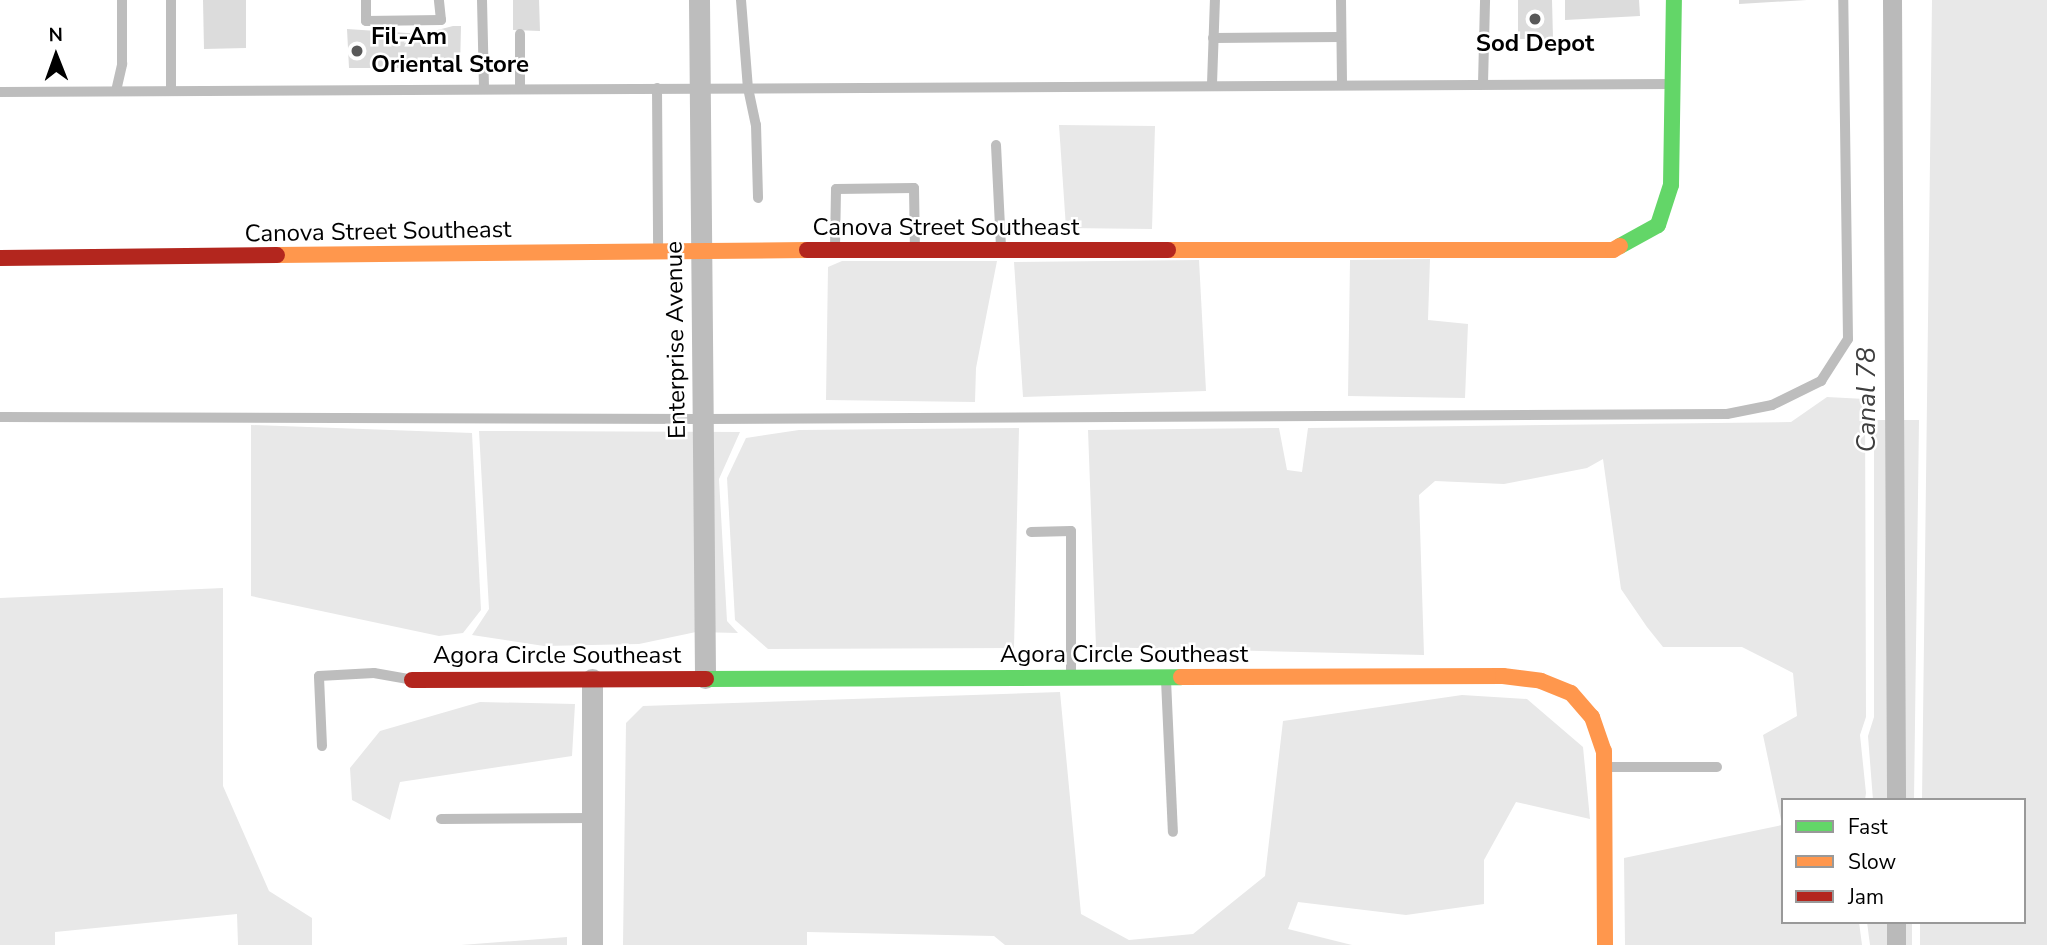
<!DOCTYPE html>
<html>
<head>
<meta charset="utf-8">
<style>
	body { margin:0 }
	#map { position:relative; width:2047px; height:945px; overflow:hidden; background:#fff; font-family:"Nunito Sans",sans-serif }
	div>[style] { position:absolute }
	.green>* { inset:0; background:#e8e8e8 }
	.canal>* { height:19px; margin:-9.5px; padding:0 9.5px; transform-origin:9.5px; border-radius:9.5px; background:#bababa }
	.building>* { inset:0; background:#dcdcdc }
	.lane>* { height:10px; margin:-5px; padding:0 5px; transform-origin:5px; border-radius:5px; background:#bdbdbd }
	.street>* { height:21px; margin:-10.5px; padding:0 10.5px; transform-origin:10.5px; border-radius:10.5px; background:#bdbdbd }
	.fast>* { height:16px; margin:-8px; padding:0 8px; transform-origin:8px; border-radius:8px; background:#63d668 }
	.slow>* { height:16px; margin:-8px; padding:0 8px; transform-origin:8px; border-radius:8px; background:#ff974d }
	.jam>* { height:16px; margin:-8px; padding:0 8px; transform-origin:8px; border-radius:8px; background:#b3261e }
	.dots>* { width:19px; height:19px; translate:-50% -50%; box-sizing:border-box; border:4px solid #fff; border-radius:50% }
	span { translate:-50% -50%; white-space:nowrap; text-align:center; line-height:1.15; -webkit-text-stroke:5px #fff; paint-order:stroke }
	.poi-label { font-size:24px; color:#000; font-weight:700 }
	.left { translate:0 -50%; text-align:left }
	.street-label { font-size:24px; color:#000 }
	.water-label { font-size:26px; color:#3e3e3e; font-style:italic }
	.legend { position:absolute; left:1781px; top:798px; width:245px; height:126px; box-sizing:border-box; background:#fff; border:2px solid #999; margin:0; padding:9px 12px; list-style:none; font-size:21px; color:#000 }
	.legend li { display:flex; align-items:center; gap:14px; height:35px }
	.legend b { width:35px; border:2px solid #999 }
	.north { position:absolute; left:21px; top:21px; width:70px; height:70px; -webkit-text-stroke:5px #fff; paint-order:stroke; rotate:359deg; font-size:19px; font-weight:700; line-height:28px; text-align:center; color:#000 }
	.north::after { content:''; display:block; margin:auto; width:24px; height:32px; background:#000; clip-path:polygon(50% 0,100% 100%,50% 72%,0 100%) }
</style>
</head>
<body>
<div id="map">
	<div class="green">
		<i style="clip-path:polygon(1932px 0,2047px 0,2047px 945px,1920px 945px,1920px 922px,2024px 922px,2024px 800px,1922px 800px)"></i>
		<i style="clip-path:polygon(1059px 125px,1155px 126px,1152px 229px,1066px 228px)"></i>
		<i style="clip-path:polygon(1430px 259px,1428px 320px,1468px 324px,1465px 398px,1348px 396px,1350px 260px)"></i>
		<i style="clip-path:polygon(1199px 260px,1206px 391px,1023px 397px,1014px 262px)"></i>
		<i style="clip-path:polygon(842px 261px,997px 261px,976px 368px,975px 402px,826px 400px,828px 267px)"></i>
		<i style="clip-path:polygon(1827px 397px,1865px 399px,1866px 717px,1860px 735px,1866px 793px,1865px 800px,1783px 800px,1783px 922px,1859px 922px,1862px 945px,1625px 945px,1624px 858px,1782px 825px,1763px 735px,1797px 716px,1793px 673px,1742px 647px,1663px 647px,1647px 627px,1621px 589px,1603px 459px,1587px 468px,1504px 484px,1435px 481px,1419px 495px,1424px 655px,1096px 647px,1088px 430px,1279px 428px,1287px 470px,1302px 472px,1308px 428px,1791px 422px)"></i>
		<i style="clip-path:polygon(1874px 420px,1919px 420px,1914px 800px,1873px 800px,1868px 736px,1874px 717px)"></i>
		<i style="clip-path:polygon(251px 425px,472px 433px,481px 610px,463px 633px,439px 636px,251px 596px)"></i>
		<i style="clip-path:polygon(1019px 428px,1014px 648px,768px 649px,735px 620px,727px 478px,746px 438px,799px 430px)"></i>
		<i style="clip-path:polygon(479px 431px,740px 432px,719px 479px,727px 621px,738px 633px,696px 632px,639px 644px,544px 646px,472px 635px,489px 609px)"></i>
		<i style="clip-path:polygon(223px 588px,223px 786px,269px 891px,312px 918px,312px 945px,238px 945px,237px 914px,55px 932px,55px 945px,0 945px,0 598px)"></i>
		<i style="clip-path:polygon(1060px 692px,1081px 914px,1129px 940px,1193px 934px,1265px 876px,1283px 721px,1462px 695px,1527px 699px,1583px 747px,1590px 819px,1516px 802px,1484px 860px,1484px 904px,1406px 915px,1298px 902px,1288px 929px,1352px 945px,1005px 945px,994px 936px,807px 932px,807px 945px,623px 945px,626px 723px,643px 706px)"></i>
		<i style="clip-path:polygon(480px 702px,575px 704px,572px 756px,400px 782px,390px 820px,352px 800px,350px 768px,380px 731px)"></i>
		<i style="clip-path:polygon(1867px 922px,1912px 922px,1912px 945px,1870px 945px)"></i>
		<i style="clip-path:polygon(567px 937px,567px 945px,461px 945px)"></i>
	</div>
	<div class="canal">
		<i style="left:1892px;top:0;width:800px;rotate:89.71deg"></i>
		<i style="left:1896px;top:922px;width:23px;rotate:90deg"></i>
	</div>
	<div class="building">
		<i style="clip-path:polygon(203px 0,246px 0,246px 48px,204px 49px)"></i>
		<i style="clip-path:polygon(513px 0,539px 0,540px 31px,513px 30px)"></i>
		<i style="clip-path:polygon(1518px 0,1552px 0,1553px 39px,1518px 39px)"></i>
		<i style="clip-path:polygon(1565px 0,1639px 0,1640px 16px,1565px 20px)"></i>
		<i style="clip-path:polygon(1739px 0,1807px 0,1739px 4px)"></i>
		<i style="clip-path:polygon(453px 26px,461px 26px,460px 68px,349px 68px,347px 29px,422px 34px)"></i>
	</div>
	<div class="lane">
		<i style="left:171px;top:0;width:91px;rotate:90deg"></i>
		<i style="left:366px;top:0;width:21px;rotate:90deg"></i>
		<i style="left:366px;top:21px;width:75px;rotate:-0.8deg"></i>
		<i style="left:441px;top:20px;width:20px;rotate:-96deg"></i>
		<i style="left:482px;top:0;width:89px;rotate:88.7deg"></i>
		<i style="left:741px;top:0;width:88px;rotate:85.5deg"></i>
		<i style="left:748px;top:88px;width:38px;rotate:78deg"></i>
		<i style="left:756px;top:125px;width:73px;rotate:88.4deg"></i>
		<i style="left:1341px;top:0;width:85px;rotate:89.3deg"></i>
		<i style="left:520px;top:34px;width:55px;rotate:90deg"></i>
		<i style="left:1213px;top:38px;width:128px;rotate:-0.4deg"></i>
		<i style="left:1212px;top:84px;width:84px;rotate:-88deg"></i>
		<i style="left:1483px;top:84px;width:84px;rotate:-88.6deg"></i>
		<i style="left:657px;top:88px;width:162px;rotate:89.6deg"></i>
		<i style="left:116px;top:91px;width:28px;rotate:-77deg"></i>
		<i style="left:122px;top:64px;width:64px;rotate:-90deg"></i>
		<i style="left:0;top:92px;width:1672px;rotate:-0.27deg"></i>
		<i style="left:996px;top:145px;width:103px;rotate:87.2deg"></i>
		<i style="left:835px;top:247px;width:58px;rotate:-89deg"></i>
		<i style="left:836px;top:189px;width:78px;rotate:-0.7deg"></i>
		<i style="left:914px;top:188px;width:61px;rotate:89.1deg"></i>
		<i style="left:0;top:417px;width:703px;rotate:0.16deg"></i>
		<i style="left:703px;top:419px;width:1024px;rotate:-0.28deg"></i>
		<i style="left:1727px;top:414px;width:46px;rotate:-11.3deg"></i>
		<i style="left:1772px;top:405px;width:55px;rotate:-26.1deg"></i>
		<i style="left:1821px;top:381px;width:50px;rotate:-57.3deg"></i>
		<i style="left:1848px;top:339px;width:339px;rotate:-90.8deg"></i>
		<i style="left:1031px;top:532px;width:40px;rotate:-1.4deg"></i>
		<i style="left:1071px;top:531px;width:144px;rotate:90deg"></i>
		<i style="left:1166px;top:680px;width:152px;rotate:87.4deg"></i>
		<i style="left:322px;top:746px;width:70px;rotate:-92.5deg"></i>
		<i style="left:319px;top:676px;width:55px;rotate:-3.1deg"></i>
		<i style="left:374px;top:673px;width:36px;rotate:10deg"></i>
		<i style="left:1607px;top:767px;width:110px"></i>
		<i style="left:441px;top:819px;width:151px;rotate:-0.4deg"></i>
	</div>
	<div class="street">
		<i style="left:699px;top:0;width:678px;rotate:89.49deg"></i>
		<i style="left:592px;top:679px;width:266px;rotate:90deg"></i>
	</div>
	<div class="fast">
		<i style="left:1620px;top:246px;width:43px;rotate:-28.9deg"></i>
		<i style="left:1658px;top:225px;width:42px;rotate:-72deg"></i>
		<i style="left:1671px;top:185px;width:185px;rotate:-89.1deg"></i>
		<i style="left:706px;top:679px;width:475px;rotate:-0.2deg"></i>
	</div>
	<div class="slow">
		<i style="left:1168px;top:250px;width:445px"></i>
		<i style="left:1613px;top:250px;width:8px;rotate:-30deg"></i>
		<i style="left:277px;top:255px;width:530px;rotate:-0.54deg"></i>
		<i style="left:1181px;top:677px;width:322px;rotate:-0.2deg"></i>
		<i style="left:1503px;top:676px;width:38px;rotate:7deg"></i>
		<i style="left:1541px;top:681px;width:32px;rotate:22deg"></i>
		<i style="left:1571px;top:693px;width:32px;rotate:49deg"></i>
		<i style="left:1592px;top:717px;width:36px;rotate:71deg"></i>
		<i style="left:1604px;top:751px;width:194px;rotate:89.7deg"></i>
	</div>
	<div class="jam">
		<i style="left:807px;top:250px;width:361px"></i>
		<i style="left:0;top:258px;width:277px;rotate:-0.6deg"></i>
		<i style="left:412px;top:680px;width:294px;rotate:-0.2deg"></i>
	</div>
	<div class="dots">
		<i style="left:1535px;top:19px;background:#595959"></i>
		<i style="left:357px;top:51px;background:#595959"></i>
	</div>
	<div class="poi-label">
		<span class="left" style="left:371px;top:51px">Fil-Am<br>Oriental Store</span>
		<span style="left:1535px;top:44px">Sod Depot</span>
	</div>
	<div class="street-label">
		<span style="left:946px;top:228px">Canova Street Southeast</span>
		<span style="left:378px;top:232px;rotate:-1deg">Canova Street Southeast</span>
		<span style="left:676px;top:340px;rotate:-91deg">Enterprise Avenue</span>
		<span style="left:1124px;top:655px">Agora Circle Southeast</span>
		<span style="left:557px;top:656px">Agora Circle Southeast</span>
	</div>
	<div class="water-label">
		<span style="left:1867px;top:400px;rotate:-90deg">Canal 78</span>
	</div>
	<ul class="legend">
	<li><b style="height:9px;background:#63d668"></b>Fast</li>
	<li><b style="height:9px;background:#ff974d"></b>Slow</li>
	<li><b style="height:9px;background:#b3261e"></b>Jam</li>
	</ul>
	<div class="north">N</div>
</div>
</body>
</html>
